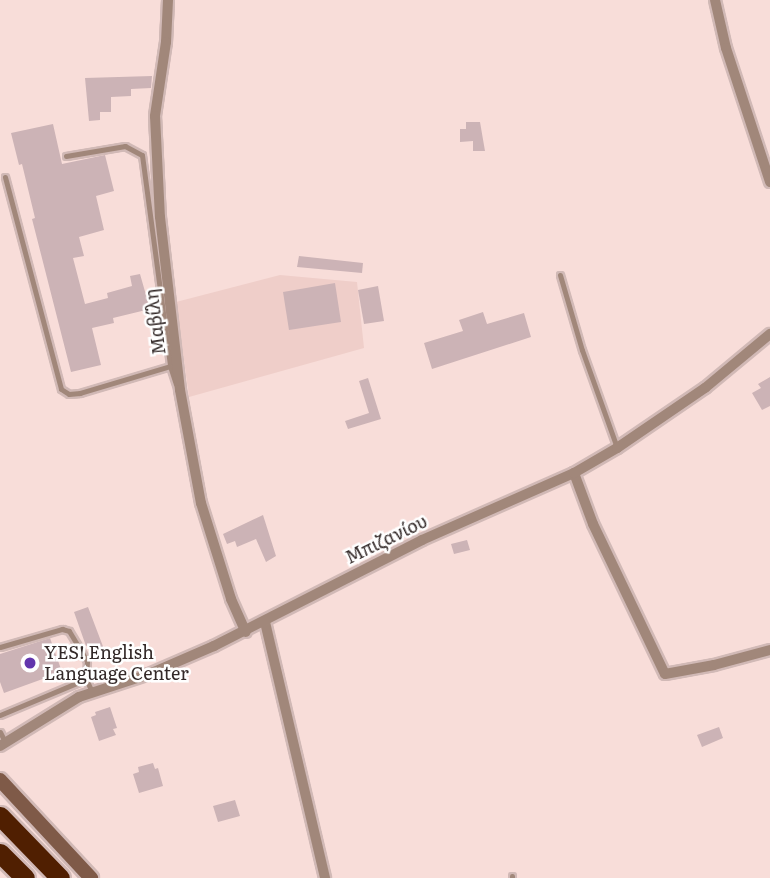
<!DOCTYPE html>
<html>
<head>
<meta charset="utf-8">
<style>
	body { margin:0 }
	#map { position:relative; width:770px; height:878px; overflow:hidden; background:#f8ddd9; font-family:Literata,serif }
	div>[style] { position:absolute }
	.built>* { inset:0; background:#efcec9 }
	.building>* { inset:0; background:#ccb3b6 }
	.roads { filter:drop-shadow(2px 0 #d1b9b6) drop-shadow(-2px 0 #d1b9b6) drop-shadow(0 2px #d1b9b6) drop-shadow(0 -2px #d1b9b6) }
	.lane>* { height:5px; margin:-2.5px; padding:0 2.5px; transform-origin:2.5px; border-radius:2.5px; background:#a1877a }
	.street>* { height:10px; margin:-5px; padding:0 5px; transform-origin:5px; border-radius:5px; background:#a1877a }
	.secondary>* { height:14px; margin:-7px; padding:0 7px; transform-origin:7px; border-radius:7px; background:#7f5a48 }
	.highway>* { height:19px; margin:-9.5px; padding:0 9.5px; transform-origin:9.5px; border-radius:9.5px; background:#501f01 }
	.dots>* { width:19px; height:19px; translate:-50% -50%; box-sizing:border-box; border:4px solid #fff; border-radius:50% }
	span { translate:-50% -50%; white-space:nowrap; text-align:center; line-height:1.15; -webkit-text-stroke:5px #fff; paint-order:stroke }
	.street-label { font-size:18px; color:#332928 }
	.poi-label { font-size:18px; color:#332928 }
	.left { translate:0 -50%; text-align:left }
</style>
</head>
<body>
<div id="map">
	<div class="built">
		<i style="clip-path:polygon(280px 275px,357px 282px,364px 348px,189px 397px,176px 302px)"></i>
	</div>
	<div class="building">
		<i style="clip-path:polygon(152px 76px,151px 88px,131px 89px,131px 96px,111px 97px,111px 112px,100px 112px,100px 120px,89px 121px,85px 78px)"></i>
		<i style="clip-path:polygon(466px 122px,480px 122px,485px 151px,473px 151px,473px 141px,460px 142px,460px 129px,466px 129px)"></i>
		<i style="clip-path:polygon(53px 124px,62px 164px,105px 155px,114px 191px,96px 196px,104px 230px,79px 237px,84px 256px,73px 258px,85px 304px,108px 298px,107px 293px,132px 286px,130px 276px,140px 274px,150px 309px,113px 318px,114px 323px,92px 328px,101px 365px,71px 372px,32px 219px,35px 218px,22px 164px,19px 165px,11px 133px)"></i>
		<i style="clip-path:polygon(299px 256px,363px 263px,362px 273px,297px 267px)"></i>
		<i style="clip-path:polygon(335px 283px,341px 322px,289px 330px,283px 292px)"></i>
		<i style="clip-path:polygon(378px 286px,384px 321px,364px 324px,358px 290px)"></i>
		<i style="clip-path:polygon(483px 312px,487px 324px,524px 313px,531px 337px,432px 369px,424px 343px,463px 331px,459px 320px)"></i>
		<i style="clip-path:polygon(770px 377px,770px 406px,762px 410px,752px 393px,761px 388px,758px 384px)"></i>
		<i style="clip-path:polygon(368px 378px,381px 419px,348px 429px,345px 421px,369px 413px,359px 381px)"></i>
		<i style="clip-path:polygon(263px 515px,276px 556px,266px 562px,256px 539px,237px 547px,235px 541px,227px 544px,223px 534px)"></i>
		<i style="clip-path:polygon(467px 540px,470px 550px,454px 554px,451px 544px)"></i>
		<i style="clip-path:polygon(88px 607px,107px 657px,96px 660px,91px 644px,86px 646px,74px 612px)"></i>
		<i style="clip-path:polygon(50px 638px,62px 672px,4px 693px,0 682px,0 654px)"></i>
		<i style="clip-path:polygon(110px 707px,117px 728px,113px 729px,116px 735px,99px 741px,91px 717px,96px 715px,95px 712px)"></i>
		<i style="clip-path:polygon(719px 727px,723px 738px,702px 747px,697px 735px)"></i>
		<i style="clip-path:polygon(153px 763px,155px 769px,158px 768px,163px 786px,139px 793px,133px 774px,139px 772px,138px 767px)"></i>
		<i style="clip-path:polygon(235px 800px,240px 816px,218px 822px,213px 806px)"></i>
	</div>
	<div class="roads">
		<div class="lane">
			<i style="left:66px;top:156px;width:60px;rotate:-9.6deg"></i>
			<i style="left:125px;top:146px;width:19px;rotate:28deg"></i>
			<i style="left:142px;top:155px;width:213px;rotate:82.4deg"></i>
			<i style="left:170px;top:366px;width:19px;rotate:72deg"></i>
			<i style="left:5px;top:177px;width:219px;rotate:75.2deg"></i>
			<i style="left:61px;top:389px;width:9px;rotate:32deg"></i>
			<i style="left:69px;top:394px;width:11px;rotate:-5deg"></i>
			<i style="left:80px;top:393px;width:94px;rotate:-16.7deg"></i>
			<i style="left:560px;top:275px;width:78px;rotate:73.7deg"></i>
			<i style="left:582px;top:350px;width:104px;rotate:70.3deg"></i>
			<i style="left:0;top:647px;width:65px;rotate:-16.2deg"></i>
			<i style="left:62px;top:629px;width:7px;rotate:16deg"></i>
			<i style="left:69px;top:631px;width:35px;rotate:59deg"></i>
			<i style="left:87px;top:661px;width:18px;rotate:93deg"></i>
			<i style="left:0;top:715px;width:93px;rotate:-22.7deg"></i>
			<i style="left:86px;top:679px;width:14px;rotate:65deg"></i>
			<i style="left:0;top:732px;width:11px;rotate:63deg"></i>
			<i style="left:512px;top:876px;width:2px;rotate:90deg"></i>
		</div>
		<div class="street">
			<i style="left:168px;top:0;width:42px;rotate:92.7deg"></i>
			<i style="left:166px;top:42px;width:75px;rotate:98.5deg"></i>
			<i style="left:155px;top:116px;width:101px;rotate:87.2deg"></i>
			<i style="left:160px;top:217px;width:174px;rotate:83.4deg"></i>
			<i style="left:180px;top:390px;width:115px;rotate:79.5deg"></i>
			<i style="left:201px;top:503px;width:101px;rotate:72.6deg"></i>
			<i style="left:231px;top:599px;width:36px;rotate:66deg"></i>
			<i style="left:715px;top:0;width:49px;rotate:77.1deg"></i>
			<i style="left:726px;top:48px;width:141px;rotate:71.8deg"></i>
			<i style="left:574px;top:473px;width:54px;rotate:69.6deg"></i>
			<i style="left:593px;top:524px;width:166px;rotate:64.4deg"></i>
			<i style="left:665px;top:674px;width:50px;rotate:-10.4deg"></i>
			<i style="left:714px;top:665px;width:58px;rotate:-15deg"></i>
			<i style="left:265px;top:622px;width:263px;rotate:76.8deg"></i>
			<i style="left:0;top:746px;width:93px;rotate:-31.8deg"></i>
			<i style="left:79px;top:697px;width:74px;rotate:-18.2deg"></i>
			<i style="left:149px;top:674px;width:71px;rotate:-23.3deg"></i>
			<i style="left:214px;top:646px;width:233px;rotate:-27deg"></i>
			<i style="left:422px;top:540px;width:166px;rotate:-23.8deg"></i>
			<i style="left:574px;top:473px;width:50px;rotate:-30.2deg"></i>
			<i style="left:617px;top:448px;width:107px;rotate:-34.3deg"></i>
			<i style="left:705px;top:388px;width:85px;rotate:-39.7deg"></i>
		</div>
		<div class="secondary">
			<i style="left:0;top:780px;width:134px;rotate:47.1deg"></i>
		</div>
		<div class="highway">
			<i style="left:0;top:816px;width:86px;rotate:45.9deg"></i>
			<i style="left:0;top:853px;width:35px;rotate:45deg"></i>
		</div>
	</div>
	<div class="dots">
		<i style="left:30px;top:663px;background:#6235ad"></i>
	</div>
	<div class="street-label">
		<span style="left:155px;top:322px;rotate:-97deg">Μαβίλη</span>
		<span style="left:386px;top:539px;rotate:-26deg">Μπιζανίου</span>
	</div>
	<div class="poi-label">
		<span class="left" style="left:44px;top:663px">YES! English<br>Language Center</span>
	</div>
</div>
</body>
</html>
